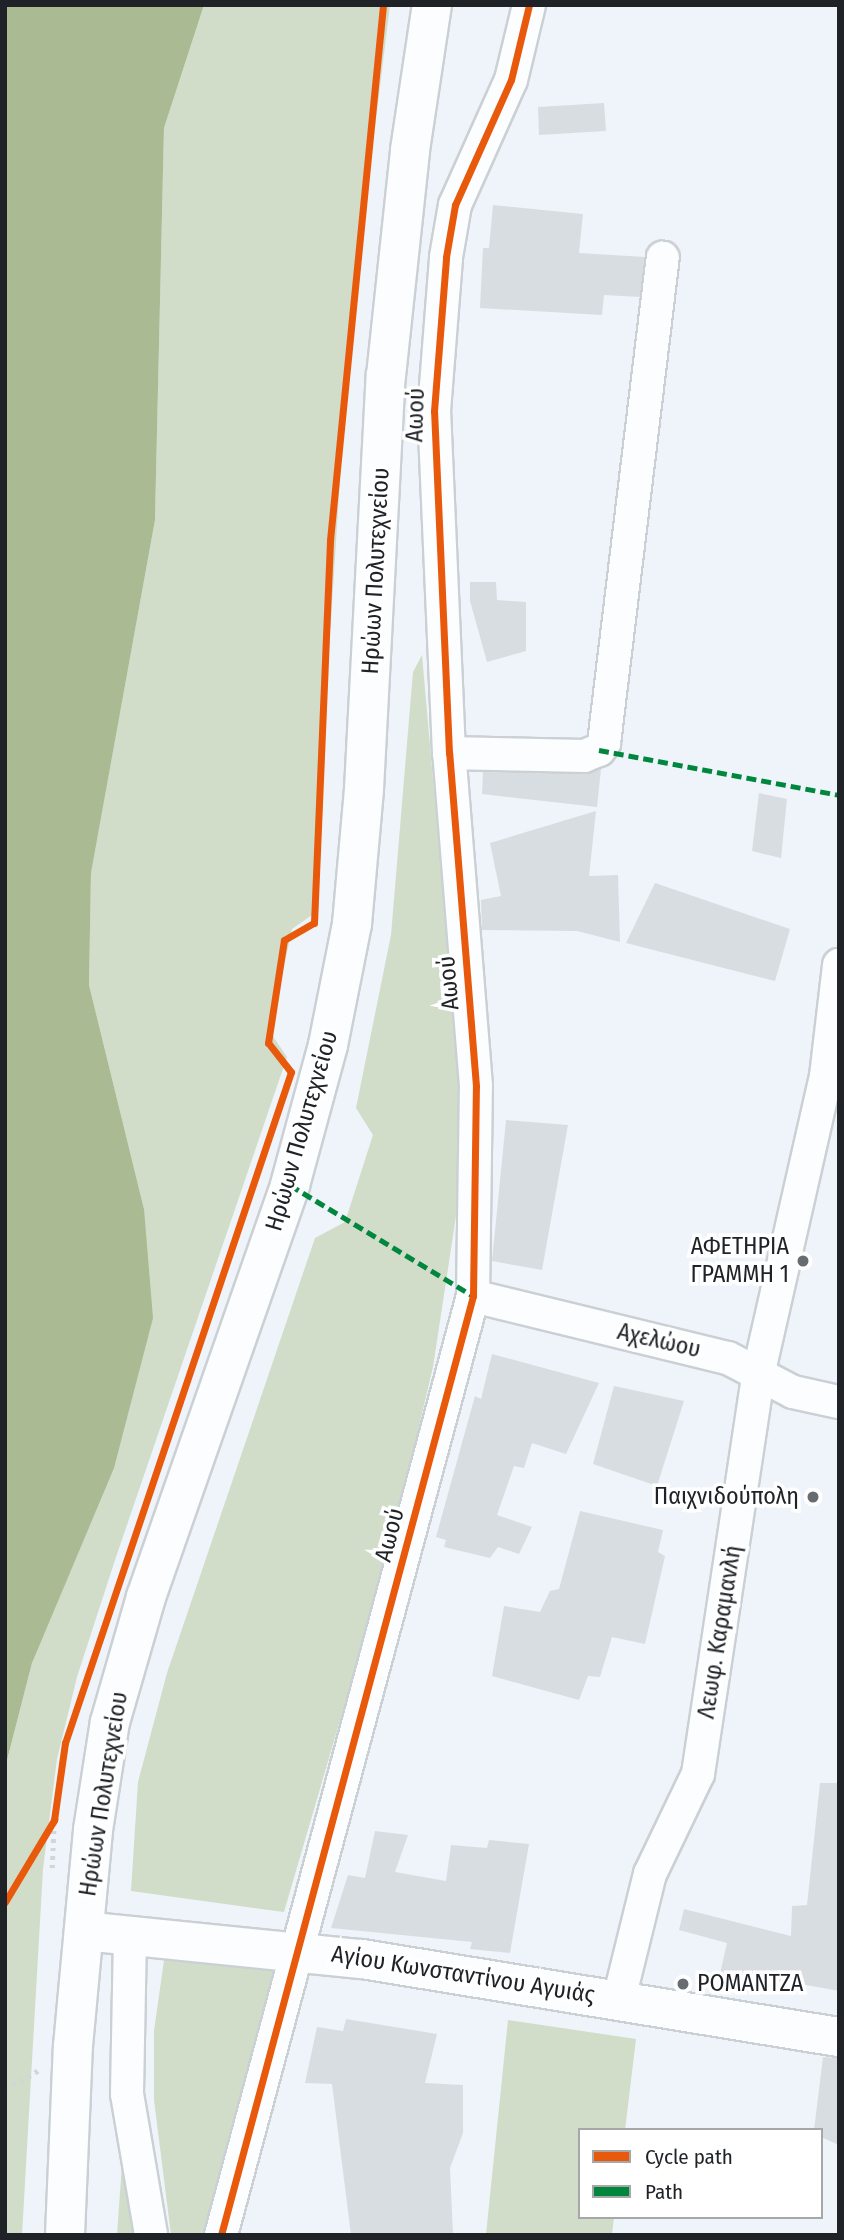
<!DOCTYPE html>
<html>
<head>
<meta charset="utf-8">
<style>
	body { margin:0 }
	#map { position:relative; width:844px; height:2240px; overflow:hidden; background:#eef4f9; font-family:"Fira Sans Condensed",sans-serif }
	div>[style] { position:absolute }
	.green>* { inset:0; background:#d1dcc9 }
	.water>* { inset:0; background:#aabb93 }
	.building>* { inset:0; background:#d8dde2 }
	.path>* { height:4.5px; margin-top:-2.25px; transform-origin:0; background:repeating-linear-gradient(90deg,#d3d5d6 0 3.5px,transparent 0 8.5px) }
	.roads { filter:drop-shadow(2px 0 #cad0d4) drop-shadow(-2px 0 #cad0d4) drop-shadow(0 2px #cad0d4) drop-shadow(0 -2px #cad0d4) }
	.minor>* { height:32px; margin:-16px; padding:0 16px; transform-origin:16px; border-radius:16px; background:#fcfdfe }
	.secondary>* { height:38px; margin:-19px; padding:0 19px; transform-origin:19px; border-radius:19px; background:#fcfdfe }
	.primary>* { height:38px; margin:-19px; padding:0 19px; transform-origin:19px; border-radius:19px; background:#fcfdfe }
	.quiet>* { height:5px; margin-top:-2.5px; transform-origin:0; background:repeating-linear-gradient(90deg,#00873e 0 10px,transparent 0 15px) }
	.cycleway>* { height:7px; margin:-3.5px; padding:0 3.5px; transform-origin:3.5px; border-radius:3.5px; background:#e8590c }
	.dots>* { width:19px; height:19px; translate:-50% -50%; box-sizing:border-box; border:4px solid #fff; border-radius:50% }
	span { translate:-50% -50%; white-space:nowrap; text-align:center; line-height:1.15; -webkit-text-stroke:7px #fff; paint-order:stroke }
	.street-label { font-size:24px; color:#1f2328 }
	.poi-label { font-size:24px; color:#1f2328 }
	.right { translate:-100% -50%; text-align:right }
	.left { translate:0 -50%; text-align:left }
	.frame { position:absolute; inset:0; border:7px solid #1f2328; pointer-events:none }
	.legend { position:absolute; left:578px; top:2128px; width:245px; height:91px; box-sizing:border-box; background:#fff; border:2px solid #a5a7a9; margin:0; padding:9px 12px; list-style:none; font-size:21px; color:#1f2328 }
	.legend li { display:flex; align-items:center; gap:14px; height:35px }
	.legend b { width:35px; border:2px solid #a5a7a9 }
</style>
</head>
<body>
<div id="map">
	<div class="green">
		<i style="clip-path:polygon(204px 5px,390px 5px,349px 339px,312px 915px,292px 929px,270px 1032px,287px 1057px,115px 1560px,77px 1677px,57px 1759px,43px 1869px,22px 2235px,5px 2235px,5px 1768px,32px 1663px,62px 1586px,144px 1209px,89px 985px,91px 872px,155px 520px,164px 128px)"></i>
		<i style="clip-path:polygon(422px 655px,458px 1064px,458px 1203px,433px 1367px,390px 1549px,284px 1912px,131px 1891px,138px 1782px,167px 1673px,315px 1238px,345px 1222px,373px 1135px,356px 1108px,391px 935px,413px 672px)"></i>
		<i style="clip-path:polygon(166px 1946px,287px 1959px,217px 2235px,171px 2235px,154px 2100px,154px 2031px)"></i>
		<i style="clip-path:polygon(508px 2020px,636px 2039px,625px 2130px,580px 2130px,580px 2217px,614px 2217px,612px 2235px,486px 2235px)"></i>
		<i style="clip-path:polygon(130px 2158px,142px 2235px,117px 2235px,122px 2164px)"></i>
	</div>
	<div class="water">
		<i style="clip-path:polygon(5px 5px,204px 5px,164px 128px,155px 520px,91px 873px,89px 985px,144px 1209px,153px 1318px,114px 1468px,32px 1663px,5px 1768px)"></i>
	</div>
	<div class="building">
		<i style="clip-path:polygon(604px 103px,606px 131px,539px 135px,538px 107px)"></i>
		<i style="clip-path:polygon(493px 205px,583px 214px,579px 253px,645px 257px,640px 297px,604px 295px,602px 315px,480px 308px,483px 248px,489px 248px)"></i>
		<i style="clip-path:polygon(470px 582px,496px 582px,497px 600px,526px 602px,526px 651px,487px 662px,470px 601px)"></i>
		<i style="clip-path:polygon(601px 769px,597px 807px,482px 794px,483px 772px,584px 774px)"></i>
		<i style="clip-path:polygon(759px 793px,787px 799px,781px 858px,752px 851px)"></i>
		<i style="clip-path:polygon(596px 811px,589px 876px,618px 875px,620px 942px,577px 931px,482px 930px,481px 900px,501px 896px,490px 843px)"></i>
		<i style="clip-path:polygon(655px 883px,790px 929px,775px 981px,626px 943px)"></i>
		<i style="clip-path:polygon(506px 1120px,568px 1125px,542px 1270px,492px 1261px)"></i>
		<i style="clip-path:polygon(492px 1354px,599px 1383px,566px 1454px,532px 1443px,524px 1468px,514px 1466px,497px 1515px,532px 1527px,519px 1554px,498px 1547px,490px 1558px,444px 1547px,446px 1540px,436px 1537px,475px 1396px,481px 1399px)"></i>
		<i style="clip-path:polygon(614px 1386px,684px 1401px,657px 1486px,593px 1464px)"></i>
		<i style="clip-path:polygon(580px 1511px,663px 1530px,658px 1552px,665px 1556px,645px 1644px,612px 1637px,600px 1677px,588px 1676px,579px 1700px,492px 1676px,504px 1606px,540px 1612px,550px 1591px,559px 1589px)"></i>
		<i style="clip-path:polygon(820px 1783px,839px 1783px,839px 1991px,768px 1978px,764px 1995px,717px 1987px,727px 1943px,679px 1930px,684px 1909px,791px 1936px,792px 1906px,807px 1905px)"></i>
		<i style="clip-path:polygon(375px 1831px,408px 1835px,395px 1872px,446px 1881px,451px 1845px,487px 1848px,489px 1840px,529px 1844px,510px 1953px,470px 1949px,472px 1942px,331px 1928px,348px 1875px,365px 1878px)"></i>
		<i style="clip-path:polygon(346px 2019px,437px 2034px,425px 2083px,463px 2085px,463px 2133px,450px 2168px,453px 2235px,351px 2235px,332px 2084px,305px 2083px,317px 2027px,343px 2031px)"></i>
		<i style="clip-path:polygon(823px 2057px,839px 2058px,839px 2145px,821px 2137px,821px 2130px,814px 2130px)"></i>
	</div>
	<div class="path">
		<i style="left:52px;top:1868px;width:48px;rotate:-87.6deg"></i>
		<i style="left:5px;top:2089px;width:38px;rotate:-29deg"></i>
	</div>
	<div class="roads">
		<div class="minor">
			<i style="left:449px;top:753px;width:135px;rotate:1.3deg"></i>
			<i style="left:584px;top:756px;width:16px;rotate:-22deg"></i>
			<i style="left:599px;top:750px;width:9px;rotate:-54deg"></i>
			<i style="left:604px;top:743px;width:489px;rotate:-83.1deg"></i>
			<i style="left:473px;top:1296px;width:262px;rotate:13.7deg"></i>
			<i style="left:728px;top:1358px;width:73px;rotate:27.6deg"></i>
			<i style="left:793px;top:1392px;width:47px;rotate:12.3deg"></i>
			<i style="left:130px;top:1936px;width:158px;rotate:91.1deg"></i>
			<i style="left:127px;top:2094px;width:143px;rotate:80.3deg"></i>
			<i style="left:619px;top:1999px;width:129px;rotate:-76.1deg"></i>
			<i style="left:650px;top:1874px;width:111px;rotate:-64.4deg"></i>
			<i style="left:698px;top:1774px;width:408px;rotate:-81.4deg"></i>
			<i style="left:759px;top:1371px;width:303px;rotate:-77.2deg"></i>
			<i style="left:826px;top:1076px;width:112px;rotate:-83.3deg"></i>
			<i style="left:221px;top:2235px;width:972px;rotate:-74.98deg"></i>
			<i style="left:473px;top:1296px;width:210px;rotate:-89.2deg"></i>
			<i style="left:476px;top:1086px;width:334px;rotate:-94.6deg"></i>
			<i style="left:449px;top:753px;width:342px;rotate:-92.5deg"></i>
			<i style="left:434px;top:411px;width:154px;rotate:-85.5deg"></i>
			<i style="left:446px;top:257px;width:53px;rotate:-80.2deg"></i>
			<i style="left:455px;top:205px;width:137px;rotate:-65.9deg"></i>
			<i style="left:511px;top:80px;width:77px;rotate:-76.5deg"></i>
		</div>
		<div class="secondary">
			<i style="left:84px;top:1931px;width:279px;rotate:5.8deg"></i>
			<i style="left:362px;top:1959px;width:483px;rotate:9.3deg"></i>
		</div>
		<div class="primary">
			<i style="left:65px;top:2235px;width:189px;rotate:-87.6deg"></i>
			<i style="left:73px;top:2046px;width:217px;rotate:-84.7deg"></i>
			<i style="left:93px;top:1830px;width:109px;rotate:-81.1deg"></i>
			<i style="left:110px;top:1722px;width:130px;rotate:-73.9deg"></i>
			<i style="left:146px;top:1597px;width:436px;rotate:-70.7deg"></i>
			<i style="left:290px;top:1185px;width:145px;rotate:-74.8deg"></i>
			<i style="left:328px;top:1045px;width:123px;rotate:-78.8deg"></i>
			<i style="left:352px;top:924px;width:136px;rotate:-84.9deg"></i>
			<i style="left:364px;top:789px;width:414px;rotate:-87deg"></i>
			<i style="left:386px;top:376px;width:227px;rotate:-83.9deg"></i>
			<i style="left:410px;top:150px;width:147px;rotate:-81.4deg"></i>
		</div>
	</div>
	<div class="quiet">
		<i style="left:599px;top:750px;width:244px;rotate:10.6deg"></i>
		<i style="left:290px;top:1185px;width:214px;rotate:31.2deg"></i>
	</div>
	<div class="cycleway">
		<i style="left:5px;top:1902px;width:96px;rotate:-59.1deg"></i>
		<i style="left:54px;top:1820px;width:78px;rotate:-81.9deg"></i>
		<i style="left:65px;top:1743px;width:708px;rotate:-71.39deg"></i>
		<i style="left:291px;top:1072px;width:37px;rotate:-128deg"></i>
		<i style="left:268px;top:1043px;width:104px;rotate:-81.2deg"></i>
		<i style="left:284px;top:940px;width:34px;rotate:-30deg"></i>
		<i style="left:314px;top:923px;width:383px;rotate:-87.6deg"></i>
		<i style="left:330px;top:540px;width:538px;rotate:-84.34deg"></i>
		<i style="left:221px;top:2235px;width:972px;rotate:-74.98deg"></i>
		<i style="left:473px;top:1296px;width:210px;rotate:-89.2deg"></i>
		<i style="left:476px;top:1086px;width:334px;rotate:-94.6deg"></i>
		<i style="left:449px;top:753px;width:342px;rotate:-92.5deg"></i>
		<i style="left:434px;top:411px;width:154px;rotate:-85.5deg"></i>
		<i style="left:446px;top:257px;width:53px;rotate:-80.2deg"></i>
		<i style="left:455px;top:205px;width:137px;rotate:-65.9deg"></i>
		<i style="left:511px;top:80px;width:77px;rotate:-76.5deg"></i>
	</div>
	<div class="dots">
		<i style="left:803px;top:1261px;background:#676c71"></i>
		<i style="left:813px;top:1497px;background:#676c71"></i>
		<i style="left:683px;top:1984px;background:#676c71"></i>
	</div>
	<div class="street-label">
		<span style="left:416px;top:415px;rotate:-88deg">Αωού</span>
		<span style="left:376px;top:571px;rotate:-87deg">Ηρώων Πολυτεχνείου</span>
		<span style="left:449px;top:983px;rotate:-95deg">Αωού</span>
		<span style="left:302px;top:1131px;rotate:-74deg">Ηρώων Πολυτεχνείου</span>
		<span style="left:659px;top:1341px;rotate:13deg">Αχελώου</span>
		<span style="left:390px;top:1535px;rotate:-75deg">Αωού</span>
		<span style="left:720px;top:1632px;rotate:-81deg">Λεωφ. Καραμανλή</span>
		<span style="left:104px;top:1794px;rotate:-81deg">Ηρώων Πολυτεχνείου</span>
		<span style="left:463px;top:1975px;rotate:9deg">Αγίου Κωνσταντίνου Αγυιάς</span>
	</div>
	<div class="poi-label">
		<span class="right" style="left:789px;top:1261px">ΑΦΕΤΗΡΙΑ<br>ΓΡΑΜΜΗ 1</span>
		<span class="right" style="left:799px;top:1497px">Παιχνιδούπολη</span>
		<span class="left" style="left:697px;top:1984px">ΡΟΜΑΝΤΖΑ</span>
	</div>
	<div class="frame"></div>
	<ul class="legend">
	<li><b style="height:9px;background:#e8590c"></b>Cycle path</li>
	<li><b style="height:9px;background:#00873e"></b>Path</li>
	</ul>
</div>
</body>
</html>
